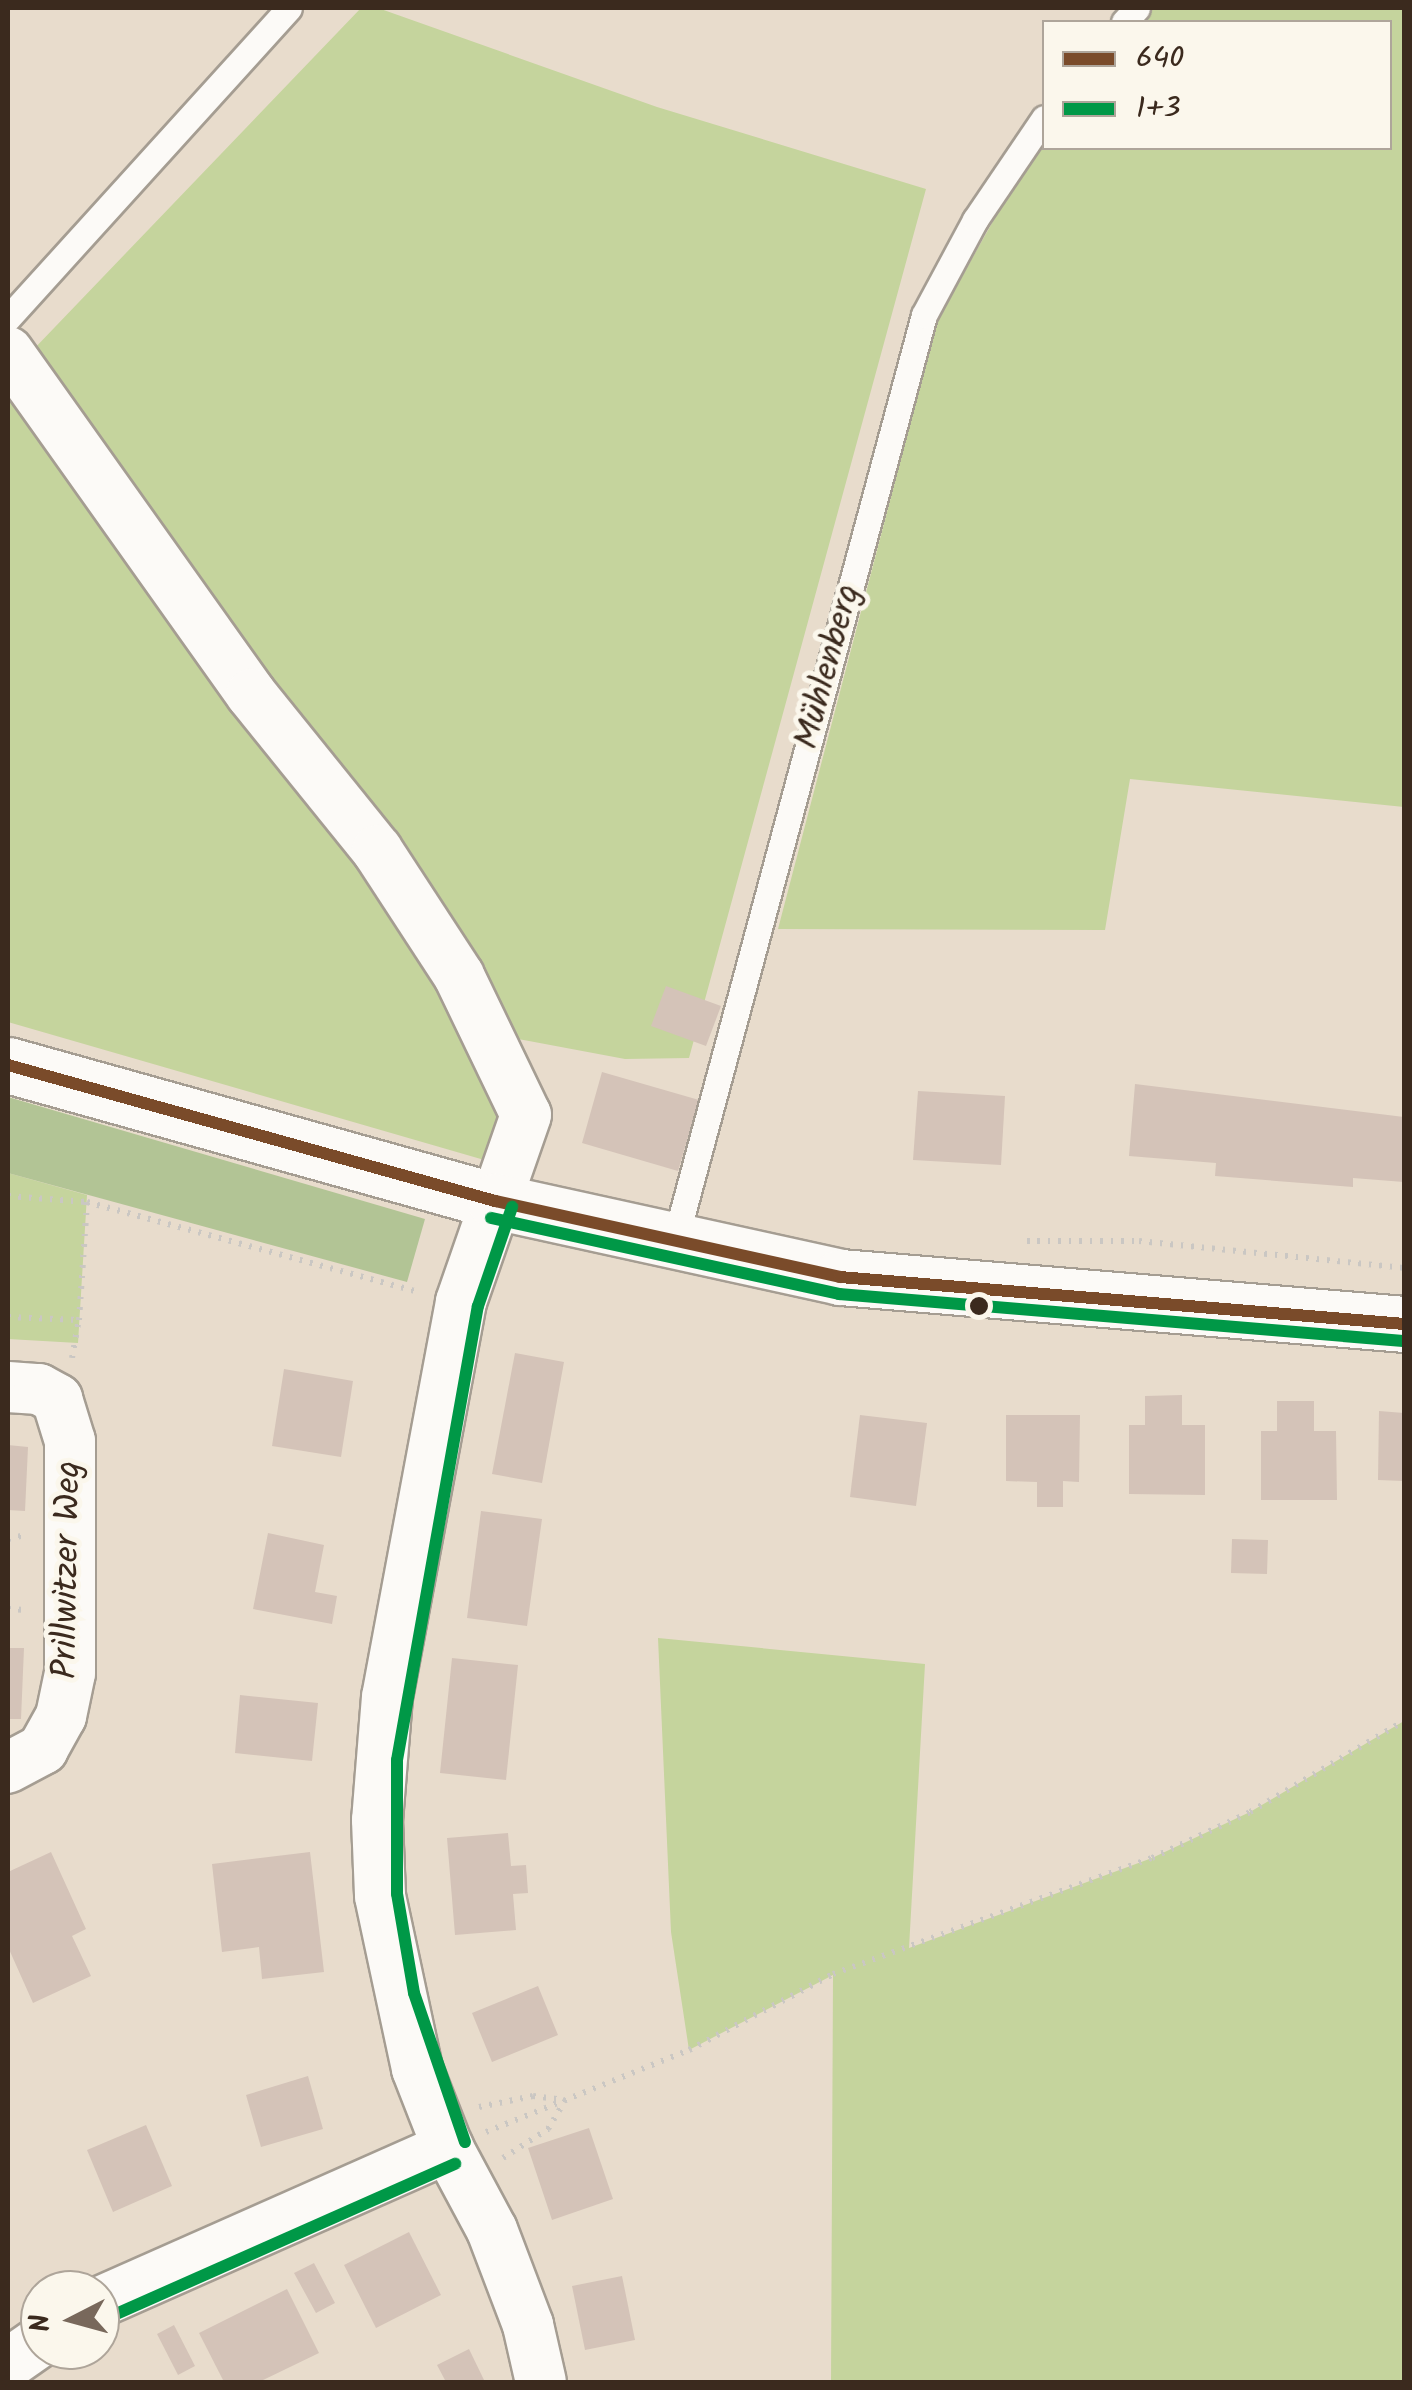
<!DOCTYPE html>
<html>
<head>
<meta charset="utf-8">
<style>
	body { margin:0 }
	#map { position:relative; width:1412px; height:2390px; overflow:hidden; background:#e8dccc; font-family:Kalam,sans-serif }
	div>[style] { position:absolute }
	.green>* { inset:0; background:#c5d49d }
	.forest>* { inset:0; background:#b2c495 }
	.building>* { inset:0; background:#d4c3b8 }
	.path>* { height:6px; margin-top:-3px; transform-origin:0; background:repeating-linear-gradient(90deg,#cac7c3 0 2.5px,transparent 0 10.5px) }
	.roads { filter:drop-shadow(2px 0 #a59d92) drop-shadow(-2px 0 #a59d92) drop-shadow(0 2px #a59d92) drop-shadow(0 -2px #a59d92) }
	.service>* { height:25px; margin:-12.5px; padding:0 12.5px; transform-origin:12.5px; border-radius:12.5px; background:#fcfaf7 }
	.minor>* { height:50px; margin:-25px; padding:0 25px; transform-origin:25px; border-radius:25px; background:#fcfaf7 }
	.tertiary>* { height:55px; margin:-27.5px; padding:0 27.5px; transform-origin:27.5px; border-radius:27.5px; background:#fcfaf7 }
	.bus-1>* { height:12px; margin:-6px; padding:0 6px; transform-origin:6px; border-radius:6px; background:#7a4b2a }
	.bus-2>* { height:12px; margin:-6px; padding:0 6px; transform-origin:6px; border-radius:6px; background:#009847 }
	.dots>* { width:28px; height:28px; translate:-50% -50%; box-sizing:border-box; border:5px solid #fbf7ec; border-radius:50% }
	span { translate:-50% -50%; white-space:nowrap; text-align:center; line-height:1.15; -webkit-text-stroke:10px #fbf7ec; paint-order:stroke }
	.street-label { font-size:35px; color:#3b2a1e }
	.frame { position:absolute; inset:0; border:10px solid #3b2a1e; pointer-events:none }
	.legend { position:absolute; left:1042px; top:20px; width:350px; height:130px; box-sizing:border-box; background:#fbf7ec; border:2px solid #aea59a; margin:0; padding:12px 18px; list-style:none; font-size:30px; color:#3b2a1e }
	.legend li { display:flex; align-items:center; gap:20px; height:50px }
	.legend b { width:50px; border:2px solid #aea59a }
	.north { position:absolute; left:20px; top:2270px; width:100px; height:100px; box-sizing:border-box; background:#fbf7ec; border:2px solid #aea59a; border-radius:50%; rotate:264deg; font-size:28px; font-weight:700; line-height:40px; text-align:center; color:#3b2a1e }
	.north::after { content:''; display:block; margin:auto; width:35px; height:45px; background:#78685b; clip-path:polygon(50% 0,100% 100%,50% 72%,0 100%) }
</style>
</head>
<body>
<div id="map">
	<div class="green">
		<i style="clip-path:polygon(361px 8px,378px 8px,657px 107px,926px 189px,689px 1058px,625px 1059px,513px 1038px,505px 1166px,8px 1022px,8px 376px)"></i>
		<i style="clip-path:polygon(1152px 8px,1404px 8px,1404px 807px,1130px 779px,1105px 930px,778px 929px,937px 321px,1015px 182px,1044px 144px,1390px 148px,1390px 22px,1140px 22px)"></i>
		<i style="clip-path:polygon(8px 1173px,87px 1195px,78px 1343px,8px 1339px)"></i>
		<i style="clip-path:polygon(658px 1638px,925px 1664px,909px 1948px,1152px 1858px,1250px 1812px,1404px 1721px,1404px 2382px,831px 2382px,833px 1975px,689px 2050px,671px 1932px)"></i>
	</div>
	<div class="forest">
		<i style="clip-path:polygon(8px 1097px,425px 1219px,407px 1282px,8px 1173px)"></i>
	</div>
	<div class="building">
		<i style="clip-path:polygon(666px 986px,721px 1006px,706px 1046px,651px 1026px)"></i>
		<i style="clip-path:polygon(602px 1072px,699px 1100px,678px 1171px,582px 1143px)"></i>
		<i style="clip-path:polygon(1135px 1084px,1404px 1117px,1404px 1182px,1353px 1178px,1353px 1187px,1215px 1176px,1216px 1163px,1129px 1156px)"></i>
		<i style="clip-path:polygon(918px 1091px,1005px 1096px,1001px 1165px,913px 1160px)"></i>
		<i style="clip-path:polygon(515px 1353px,564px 1362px,542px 1483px,492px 1474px)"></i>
		<i style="clip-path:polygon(284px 1369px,353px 1381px,341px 1457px,272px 1446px)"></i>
		<i style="clip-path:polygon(1182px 1395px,1182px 1425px,1205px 1425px,1205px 1495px,1129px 1494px,1129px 1425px,1145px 1425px,1145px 1396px)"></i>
		<i style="clip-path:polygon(1277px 1401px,1314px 1401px,1314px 1431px,1336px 1431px,1337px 1500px,1261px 1500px,1261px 1431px,1277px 1431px)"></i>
		<i style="clip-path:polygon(1379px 1411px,1404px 1413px,1404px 1481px,1378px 1480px)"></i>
		<i style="clip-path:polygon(860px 1415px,927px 1423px,916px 1506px,850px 1497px)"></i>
		<i style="clip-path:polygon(1006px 1415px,1080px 1415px,1079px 1482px,1063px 1481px,1063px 1507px,1037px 1507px,1037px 1482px,1006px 1481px)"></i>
		<i style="clip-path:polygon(8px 1445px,28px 1447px,25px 1511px,8px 1510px)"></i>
		<i style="clip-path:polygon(481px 1511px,542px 1519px,527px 1626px,467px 1618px)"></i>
		<i style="clip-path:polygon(268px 1533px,324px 1545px,315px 1592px,337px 1596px,332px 1624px,253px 1609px)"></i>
		<i style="clip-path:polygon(1232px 1539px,1268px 1540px,1267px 1574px,1231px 1573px)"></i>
		<i style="clip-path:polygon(8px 1648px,24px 1648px,21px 1719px,8px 1719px)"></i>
		<i style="clip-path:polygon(452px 1658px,518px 1665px,506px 1780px,440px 1773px)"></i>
		<i style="clip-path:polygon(240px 1695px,318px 1703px,312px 1761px,235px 1753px)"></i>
		<i style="clip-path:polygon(508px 1833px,511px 1866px,526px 1865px,528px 1893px,513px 1894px,516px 1930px,455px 1935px,447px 1838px)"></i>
		<i style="clip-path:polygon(51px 1852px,86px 1929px,72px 1936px,91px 1976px,33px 2003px,8px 1947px,8px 1872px)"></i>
		<i style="clip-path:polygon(310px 1852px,324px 1972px,262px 1979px,259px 1947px,222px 1952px,212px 1864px)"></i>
		<i style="clip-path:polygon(538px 1986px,558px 2035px,492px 2062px,472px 2013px)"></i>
		<i style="clip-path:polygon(308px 2076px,323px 2129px,261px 2147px,246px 2095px)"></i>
		<i style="clip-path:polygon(146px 2125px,172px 2186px,113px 2212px,87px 2150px)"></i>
		<i style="clip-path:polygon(589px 2128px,613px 2199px,552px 2220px,528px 2148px)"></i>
		<i style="clip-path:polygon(409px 2232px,441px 2295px,376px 2328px,344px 2265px)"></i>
		<i style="clip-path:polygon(314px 2263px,335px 2303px,316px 2313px,294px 2273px)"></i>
		<i style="clip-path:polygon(622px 2276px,635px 2340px,585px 2350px,572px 2286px)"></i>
		<i style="clip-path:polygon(287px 2289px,319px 2353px,259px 2382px,224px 2382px,199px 2333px)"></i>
		<i style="clip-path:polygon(174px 2325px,195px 2366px,178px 2375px,157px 2334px)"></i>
		<i style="clip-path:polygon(469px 2349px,485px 2382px,446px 2382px,437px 2365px)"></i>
	</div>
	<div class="path">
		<i style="left:8px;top:1196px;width:79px;rotate:4.3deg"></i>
		<i style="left:87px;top:1202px;width:344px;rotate:15.2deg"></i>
		<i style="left:1027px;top:1241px;width:112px"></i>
		<i style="left:1139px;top:1241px;width:266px;rotate:5.8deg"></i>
		<i style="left:8px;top:1317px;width:71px;rotate:2.4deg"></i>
		<i style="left:79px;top:1320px;width:118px;rotate:-86.1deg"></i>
		<i style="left:72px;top:1358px;width:39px;rotate:-80deg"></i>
		<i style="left:8px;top:1539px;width:18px;rotate:-13deg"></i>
		<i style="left:8px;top:1609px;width:18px;rotate:3deg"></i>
		<i style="left:479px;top:2107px;width:55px;rotate:-11.5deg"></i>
		<i style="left:533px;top:2096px;width:32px;rotate:7deg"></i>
		<i style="left:486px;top:2132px;width:219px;rotate:-22deg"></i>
		<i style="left:689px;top:2050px;width:163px;rotate:-27.8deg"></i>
		<i style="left:833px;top:1974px;width:339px;rotate:-20deg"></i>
		<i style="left:1152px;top:1858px;width:108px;rotate:-25.1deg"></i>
		<i style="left:1250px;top:1812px;width:179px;rotate:-30.6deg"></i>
		<i style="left:503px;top:2158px;width:54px;rotate:-32.8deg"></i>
		<i style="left:548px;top:2129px;width:33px;rotate:-59deg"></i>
	</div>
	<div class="roads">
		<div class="service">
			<i style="left:1124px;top:22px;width:19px;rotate:-47deg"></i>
			<i style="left:8px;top:318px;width:418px;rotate:-47.8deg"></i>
			<i style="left:674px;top:1244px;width:962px;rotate:-74.94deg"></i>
			<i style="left:924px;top:315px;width:108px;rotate:-61.8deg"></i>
			<i style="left:975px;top:220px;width:123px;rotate:-55.9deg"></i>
		</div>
		<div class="minor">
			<i style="left:8px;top:352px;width:420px;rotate:54.6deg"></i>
			<i style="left:251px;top:694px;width:201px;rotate:51.1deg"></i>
			<i style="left:377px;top:850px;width:150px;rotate:56.9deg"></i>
			<i style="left:459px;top:976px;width:154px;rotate:64.3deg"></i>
			<i style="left:526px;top:1115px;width:198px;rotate:109.2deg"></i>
			<i style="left:461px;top:1302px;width:402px;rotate:100.6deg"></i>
			<i style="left:387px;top:1697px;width:123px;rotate:94.6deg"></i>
			<i style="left:377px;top:1820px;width:76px;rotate:87.7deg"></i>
			<i style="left:380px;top:1896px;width:177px;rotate:77.9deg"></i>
			<i style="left:417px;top:2069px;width:85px;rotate:68.6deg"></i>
			<i style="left:448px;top:2148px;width:93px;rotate:61.8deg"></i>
			<i style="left:492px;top:2230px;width:102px;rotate:69.2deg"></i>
			<i style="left:528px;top:2325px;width:58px;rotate:77.2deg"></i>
			<i style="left:8px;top:1387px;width:31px;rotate:4deg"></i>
			<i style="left:39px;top:1389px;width:21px;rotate:29deg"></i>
			<i style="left:57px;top:1399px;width:44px;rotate:72.8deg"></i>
			<i style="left:70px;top:1441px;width:232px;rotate:90deg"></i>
			<i style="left:70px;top:1673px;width:44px;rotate:101.8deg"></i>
			<i style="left:61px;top:1716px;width:38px;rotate:119deg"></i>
			<i style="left:43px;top:1749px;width:40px;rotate:152deg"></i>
			<i style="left:100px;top:2302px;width:381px;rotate:-23.9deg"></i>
			<i style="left:8px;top:2364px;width:39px;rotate:-35deg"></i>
		</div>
		<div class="tertiary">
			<i style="left:8px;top:1065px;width:506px;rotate:15.6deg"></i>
			<i style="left:495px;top:1201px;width:353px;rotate:12.4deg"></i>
			<i style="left:840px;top:1277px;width:566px;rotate:4.76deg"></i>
		</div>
	</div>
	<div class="bus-1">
		<i style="left:8px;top:1065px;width:506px;rotate:15.6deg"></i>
		<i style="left:495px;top:1201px;width:353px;rotate:12.4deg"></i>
		<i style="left:840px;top:1277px;width:566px;rotate:4.76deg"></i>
	</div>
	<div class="bus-2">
		<i style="left:491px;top:1218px;width:356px;rotate:12.3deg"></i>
		<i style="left:839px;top:1294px;width:566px;rotate:4.76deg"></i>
		<i style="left:465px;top:2142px;width:157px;rotate:-108.9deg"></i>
		<i style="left:414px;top:1993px;width:100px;rotate:-99.7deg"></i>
		<i style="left:397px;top:1894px;width:134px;rotate:-90deg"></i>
		<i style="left:397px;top:1760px;width:461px;rotate:-79.9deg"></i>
		<i style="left:478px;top:1306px;width:105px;rotate:-71deg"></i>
		<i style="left:107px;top:2318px;width:381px;rotate:-23.9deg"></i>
	</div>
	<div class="dots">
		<i style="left:979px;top:1306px;background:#3b2a1e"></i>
	</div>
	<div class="street-label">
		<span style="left:829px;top:667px;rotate:-75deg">Mühlenberg</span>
		<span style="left:68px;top:1570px;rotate:-89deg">Prillwitzer Weg</span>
	</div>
	<div class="frame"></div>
	<ul class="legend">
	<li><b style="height:12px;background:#7a4b2a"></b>640</li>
	<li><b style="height:12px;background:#009847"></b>1+3</li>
	</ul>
	<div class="north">N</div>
</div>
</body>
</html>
